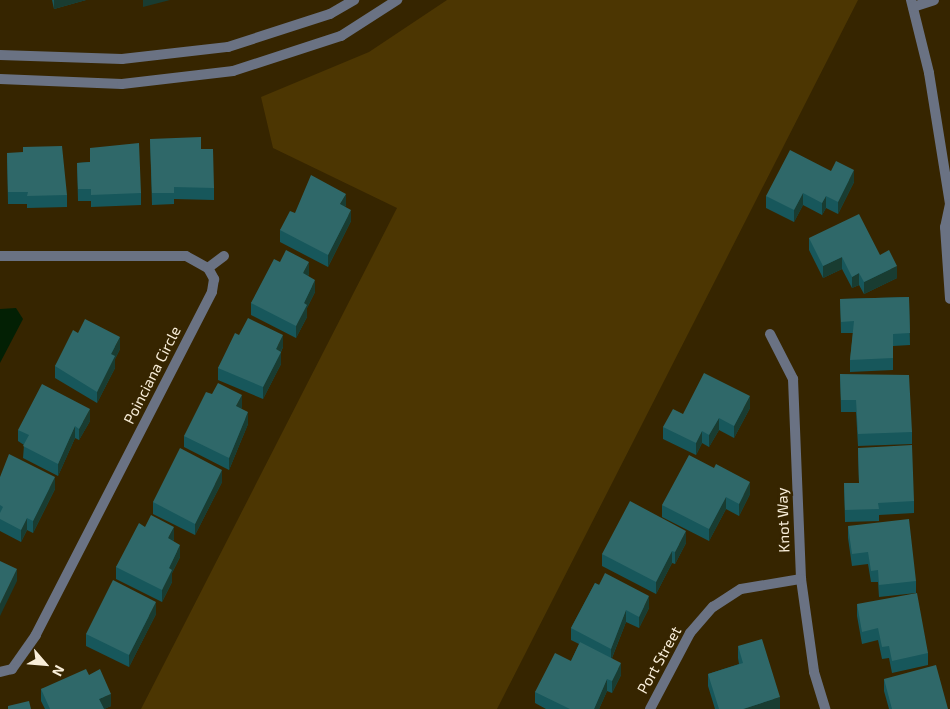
<!DOCTYPE html>
<html>
<head>
<meta charset="utf-8">
<style>
	body { margin:0 }
	#map { position:relative; width:950px; height:709px; overflow:hidden; background:#362500; font-family:"Exo 2",sans-serif }
	div>[style] { position:absolute }
	.green>* { inset:0; background:#4c3602 }
	.water>* { inset:0; background:#032004 }
	.minor>* { height:10px; margin:-5px; padding:0 5px; transform-origin:5px; border-radius:5px; background:#6a7283 }
	.wall>* { inset:0; background:#17575b }
	.shaded-wall>* { inset:0; background:#193c31 }
	.building>* { inset:0; background:#2f6869 }
	span { translate:-50% -50%; white-space:nowrap; text-align:center; line-height:1.15; -webkit-text-stroke:5px #362500; paint-order:stroke }
	.street-label { font-size:15px; color:#f9eed9 }
	.north { position:absolute; left:20px; top:639px; width:50px; height:50px; -webkit-text-stroke:4px #362500; paint-order:stroke; rotate:117deg; font-size:14px; font-weight:700; line-height:20px; text-align:center; color:#f9eed9 }
	.north::after { content:''; display:block; margin:auto; width:18px; height:22px; background:#f9eed9; clip-path:polygon(50% 0,100% 100%,50% 72%,0 100%) }
</style>
</head>
<body>
<div id="map">
	<div class="green">
		<i style="clip-path:polygon(447px 0,858px 0,497px 709px,141px 709px,397px 208px,273px 148px,261px 97px,369px 52px)"></i>
	</div>
	<div class="water">
		<i style="clip-path:polygon(16px 308px,23px 319px,0 363px,0 309px)"></i>
	</div>
	<div class="minor">
		<i style="left:911px;top:0;width:75px;rotate:76.1deg"></i>
		<i style="left:929px;top:73px;width:133px;rotate:80.9deg"></i>
		<i style="left:950px;top:204px;width:24px;rotate:102deg"></i>
		<i style="left:945px;top:227px;width:72px;rotate:86deg"></i>
		<i style="left:913px;top:7px;width:22px;rotate:-18deg"></i>
		<i style="left:0;top:55px;width:122px;rotate:1.9deg"></i>
		<i style="left:122px;top:59px;width:107px;rotate:-6.5deg"></i>
		<i style="left:228px;top:47px;width:107px;rotate:-17.9deg"></i>
		<i style="left:330px;top:14px;width:28px;rotate:-30deg"></i>
		<i style="left:0;top:79px;width:122px;rotate:2.3deg"></i>
		<i style="left:122px;top:84px;width:112px;rotate:-6.7deg"></i>
		<i style="left:233px;top:71px;width:114px;rotate:-18deg"></i>
		<i style="left:341px;top:36px;width:67px;rotate:-32.7deg"></i>
		<i style="left:0;top:256px;width:186px"></i>
		<i style="left:186px;top:256px;width:25px;rotate:29deg"></i>
		<i style="left:208px;top:268px;width:13px;rotate:61deg"></i>
		<i style="left:214px;top:279px;width:13px;rotate:99deg"></i>
		<i style="left:212px;top:292px;width:386px;rotate:117.2deg"></i>
		<i style="left:36px;top:635px;width:42px;rotate:125.2deg"></i>
		<i style="left:12px;top:669px;width:12px;rotate:166deg"></i>
		<i style="left:208px;top:268px;width:20px;rotate:-37deg"></i>
		<i style="left:770px;top:334px;width:51px;rotate:62.9deg"></i>
		<i style="left:793px;top:379px;width:200px;rotate:87.7deg"></i>
		<i style="left:801px;top:579px;width:94px;rotate:82deg"></i>
		<i style="left:814px;top:672px;width:39px;rotate:73deg"></i>
		<i style="left:650px;top:709px;width:86px;rotate:-62.2deg"></i>
		<i style="left:690px;top:633px;width:35px;rotate:-49deg"></i>
		<i style="left:713px;top:607px;width:33px;rotate:-33deg"></i>
		<i style="left:741px;top:589px;width:61px;rotate:-9.5deg"></i>
	</div>
	<div class="wall">
		<i style="clip-path:polygon(52px 0,86px 0,54px 9px)"></i>
		<i style="clip-path:polygon(150px 139px,201px 149px,214px 188px,214px 200px,174px 199px,174px 204px,152px 205px)"></i>
		<i style="clip-path:polygon(90px 148px,141px 193px,141px 205px,91px 207px,91px 201px,78px 201px,77px 163px,90px 162px)"></i>
		<i style="clip-path:polygon(7px 153px,67px 195px,67px 207px,27px 208px,27px 204px,8px 204px)"></i>
		<i style="clip-path:polygon(831px 171px,854px 182px,838px 214px,826px 208px,822px 215px,803px 205px,794px 222px,766px 208px,766px 196px)"></i>
		<i style="clip-path:polygon(346px 205px,345px 207px,351px 221px,328px 267px,280px 242px,280px 230px,295px 213px)"></i>
		<i style="clip-path:polygon(809px 238px,880px 255px,897px 278px,864px 294px,859px 285px,852px 288px,842px 269px,823px 278px,809px 250px)"></i>
		<i style="clip-path:polygon(280px 262px,309px 274px,308px 276px,315px 292px,307px 308px,307px 317px,296px 338px,251px 315px,251px 303px)"></i>
		<i style="clip-path:polygon(909px 297px,910px 345px,893px 346px,893px 370px,850px 372px,850px 360px,853px 333px,841px 333px,840px 299px)"></i>
		<i style="clip-path:polygon(78px 333px,120px 349px,115px 359px,115px 368px,97px 403px,55px 378px,55px 366px)"></i>
		<i style="clip-path:polygon(239px 335px,283px 347px,281px 352px,281px 364px,263px 399px,218px 380px,218px 368px)"></i>
		<i style="clip-path:polygon(840px 374px,912px 432px,912px 444px,858px 446px,856px 412px,841px 412px)"></i>
		<i style="clip-path:polygon(242px 407px,241px 409px,248px 424px,229px 470px,184px 447px,184px 436px)"></i>
		<i style="clip-path:polygon(750px 408px,734px 438px,719px 430px,709px 447px,702px 443px,696px 455px,663px 439px,663px 427px,683px 414px)"></i>
		<i style="clip-path:polygon(90px 421px,79px 440px,75px 438px,58px 476px,23px 458px,24px 445px,18px 441px,18px 430px)"></i>
		<i style="clip-path:polygon(858px 448px,914px 501px,914px 513px,879px 515px,879px 521px,845px 522px,844px 483px,859px 483px)"></i>
		<i style="clip-path:polygon(0 477px,55px 489px,33px 533px,27px 530px,21px 542px,0 531px)"></i>
		<i style="clip-path:polygon(222px 482px,195px 535px,153px 514px,153px 502px)"></i>
		<i style="clip-path:polygon(750px 494px,739px 516px,726px 509px,709px 541px,662px 517px,662px 505px)"></i>
		<i style="clip-path:polygon(848px 526px,916px 581px,916px 593px,879px 597px,878px 582px,871px 582px,868px 564px,852px 566px,848px 538px)"></i>
		<i style="clip-path:polygon(145px 527px,174px 539px,173px 541px,180px 557px,172px 573px,172px 582px,162px 602px,116px 579px,116px 567px)"></i>
		<i style="clip-path:polygon(686px 543px,675px 564px,672px 563px,656px 594px,602px 566px,602px 554px)"></i>
		<i style="clip-path:polygon(595px 583px,649px 608px,639px 628px,626px 622px,612px 658px,621px 675px,612px 693px,607px 691px,599px 709px,546px 709px,535px 703px,535px 692px,571px 661px,579px 644px,571px 640px,571px 628px)"></i>
		<i style="clip-path:polygon(857px 604px,928px 653px,928px 665px,892px 673px,889px 658px,882px 659px,878px 640px,862px 644px,857px 616px)"></i>
		<i style="clip-path:polygon(156px 614px,129px 667px,86px 646px,86px 634px)"></i>
		<i style="clip-path:polygon(738px 646px,780px 709px,715px 709px,708px 686px,708px 674px,739px 664px,738px 658px)"></i>
		<i style="clip-path:polygon(89px 675px,111px 706px,104px 709px,45px 709px,41px 701px,41px 689px)"></i>
		<i style="clip-path:polygon(884px 679px,948px 709px,889px 709px,884px 691px)"></i>
	</div>
	<div class="shaded-wall">
		<i style="clip-path:polygon(54px 0,86px 0,54px 9px)"></i>
		<i style="clip-path:polygon(143px 0,170px 0,143px 7px)"></i>
		<i style="clip-path:polygon(854px 170px,854px 182px,838px 214px,838px 202px)"></i>
		<i style="clip-path:polygon(803px 193px,803px 205px,794px 222px,794px 210px)"></i>
		<i style="clip-path:polygon(346px 194px,346px 205px,340px 216px,340px 204px)"></i>
		<i style="clip-path:polygon(826px 196px,826px 208px,822px 215px,822px 203px)"></i>
		<i style="clip-path:polygon(351px 210px,351px 221px,328px 267px,328px 255px)"></i>
		<i style="clip-path:polygon(842px 257px,842px 269px,823px 278px,823px 266px)"></i>
		<i style="clip-path:polygon(309px 262px,309px 274px,303px 285px,303px 273px)"></i>
		<i style="clip-path:polygon(897px 266px,897px 278px,864px 294px,864px 282px)"></i>
		<i style="clip-path:polygon(859px 273px,859px 285px,852px 288px,852px 277px)"></i>
		<i style="clip-path:polygon(315px 280px,315px 292px,307px 308px,307px 317px,296px 338px,296px 326px,304px 303px)"></i>
		<i style="clip-path:polygon(283px 335px,283px 347px,276px 361px,276px 349px)"></i>
		<i style="clip-path:polygon(120px 337px,120px 349px,115px 359px,115px 368px,97px 403px,97px 392px,111px 354px)"></i>
		<i style="clip-path:polygon(281px 352px,281px 364px,263px 399px,263px 387px)"></i>
		<i style="clip-path:polygon(242px 395px,242px 407px,236px 418px,236px 406px)"></i>
		<i style="clip-path:polygon(750px 396px,750px 408px,734px 438px,734px 426px)"></i>
		<i style="clip-path:polygon(90px 409px,90px 421px,79px 440px,79px 429px)"></i>
		<i style="clip-path:polygon(248px 412px,248px 424px,229px 470px,229px 458px)"></i>
		<i style="clip-path:polygon(719px 418px,719px 430px,709px 447px,709px 435px)"></i>
		<i style="clip-path:polygon(75px 426px,75px 438px,58px 476px,58px 464px)"></i>
		<i style="clip-path:polygon(702px 431px,702px 443px,696px 455px,696px 443px)"></i>
		<i style="clip-path:polygon(222px 470px,222px 482px,195px 535px,195px 524px)"></i>
		<i style="clip-path:polygon(55px 477px,55px 489px,33px 533px,33px 521px)"></i>
		<i style="clip-path:polygon(750px 482px,750px 494px,739px 516px,739px 504px)"></i>
		<i style="clip-path:polygon(726px 497px,726px 509px,709px 541px,709px 529px)"></i>
		<i style="clip-path:polygon(27px 518px,27px 530px,21px 542px,21px 530px)"></i>
		<i style="clip-path:polygon(174px 527px,174px 539px,168px 550px,168px 538px)"></i>
		<i style="clip-path:polygon(686px 531px,686px 543px,675px 564px,675px 552px)"></i>
		<i style="clip-path:polygon(180px 545px,180px 557px,172px 573px,172px 582px,162px 602px,162px 590px,169px 568px)"></i>
		<i style="clip-path:polygon(672px 551px,672px 563px,656px 594px,656px 582px)"></i>
		<i style="clip-path:polygon(17px 569px,17px 581px,0 616px,0 604px)"></i>
		<i style="clip-path:polygon(649px 596px,649px 608px,639px 628px,639px 617px)"></i>
		<i style="clip-path:polygon(156px 602px,156px 614px,129px 667px,129px 655px)"></i>
		<i style="clip-path:polygon(626px 610px,626px 622px,611px 660px,611px 649px)"></i>
		<i style="clip-path:polygon(621px 663px,621px 675px,612px 693px,612px 681px)"></i>
		<i style="clip-path:polygon(607px 679px,607px 691px,599px 709px,594px 709px)"></i>
		<i style="clip-path:polygon(111px 694px,111px 706px,104px 709px,99px 699px)"></i>
		<i style="clip-path:polygon(780px 697px,780px 709px,743px 709px)"></i>
	</div>
	<div class="building">
		<i style="clip-path:polygon(201px 137px,201px 149px,213px 149px,214px 188px,174px 187px,174px 193px,152px 193px,150px 139px)"></i>
		<i style="clip-path:polygon(139px 143px,141px 193px,91px 195px,91px 189px,78px 189px,77px 163px,90px 162px,90px 148px)"></i>
		<i style="clip-path:polygon(62px 146px,67px 195px,27px 196px,28px 192px,8px 192px,7px 153px,23px 152px,23px 147px)"></i>
		<i style="clip-path:polygon(790px 150px,831px 171px,836px 161px,854px 170px,838px 202px,826px 196px,822px 203px,803px 193px,794px 210px,766px 196px)"></i>
		<i style="clip-path:polygon(311px 175px,346px 194px,340px 204px,351px 210px,328px 255px,280px 230px,290px 211px,295px 213px)"></i>
		<i style="clip-path:polygon(859px 214px,880px 255px,889px 250px,897px 266px,864px 282px,859px 273px,852px 277px,842px 257px,823px 266px,809px 238px)"></i>
		<i style="clip-path:polygon(286px 250px,309px 262px,303px 273px,315px 280px,304px 303px,307px 305px,296px 326px,251px 303px,274px 259px,280px 262px)"></i>
		<i style="clip-path:polygon(909px 297px,910px 333px,893px 334px,893px 358px,850px 360px,854px 321px,841px 322px,840px 299px)"></i>
		<i style="clip-path:polygon(248px 318px,283px 335px,276px 349px,281px 352px,263px 387px,218px 368px,235px 333px,239px 335px)"></i>
		<i style="clip-path:polygon(85px 319px,120px 337px,111px 354px,115px 356px,97px 392px,55px 366px,73px 330px,78px 333px)"></i>
		<i style="clip-path:polygon(704px 373px,750px 396px,734px 426px,719px 418px,709px 435px,702px 431px,696px 443px,663px 427px,673px 409px,683px 414px)"></i>
		<i style="clip-path:polygon(840px 374px,909px 375px,912px 432px,858px 434px,856px 400px,841px 400px)"></i>
		<i style="clip-path:polygon(218px 383px,242px 395px,236px 406px,248px 412px,229px 458px,184px 436px,206px 392px,212px 394px)"></i>
		<i style="clip-path:polygon(42px 384px,90px 409px,79px 429px,75px 426px,58px 464px,23px 446px,29px 435px,18px 430px)"></i>
		<i style="clip-path:polygon(912px 445px,914px 501px,878px 503px,879px 509px,845px 510px,844px 483px,859px 483px,858px 448px)"></i>
		<i style="clip-path:polygon(180px 448px,222px 470px,195px 524px,153px 502px)"></i>
		<i style="clip-path:polygon(9px 454px,55px 477px,33px 521px,27px 518px,21px 530px,0 519px,0 513px,3px 507px,0 505px,0 477px)"></i>
		<i style="clip-path:polygon(689px 455px,714px 468px,716px 464px,750px 482px,739px 504px,726px 497px,709px 529px,662px 505px)"></i>
		<i style="clip-path:polygon(630px 501px,686px 531px,675px 552px,672px 551px,656px 582px,602px 554px)"></i>
		<i style="clip-path:polygon(151px 515px,174px 527px,168px 538px,180px 545px,169px 568px,172px 570px,162px 590px,116px 567px,139px 523px,145px 527px)"></i>
		<i style="clip-path:polygon(909px 519px,916px 581px,879px 585px,878px 570px,871px 571px,868px 552px,852px 554px,848px 526px)"></i>
		<i style="clip-path:polygon(0 561px,17px 569px,0 604px)"></i>
		<i style="clip-path:polygon(605px 573px,649px 596px,639px 617px,626px 610px,611px 649px,571px 628px,595px 583px,599px 585px)"></i>
		<i style="clip-path:polygon(113px 580px,156px 602px,129px 655px,86px 634px)"></i>
		<i style="clip-path:polygon(917px 593px,928px 653px,892px 661px,889px 646px,882px 647px,878px 628px,862px 632px,857px 604px)"></i>
		<i style="clip-path:polygon(762px 639px,780px 697px,743px 709px,719px 709px,708px 674px,743px 663px,738px 646px)"></i>
		<i style="clip-path:polygon(580px 642px,621px 663px,612px 681px,607px 679px,594px 709px,570px 709px,535px 692px,555px 653px,571px 661px)"></i>
		<i style="clip-path:polygon(936px 665px,948px 709px,892px 709px,884px 679px)"></i>
		<i style="clip-path:polygon(86px 669px,89px 675px,100px 669px,111px 694px,99px 699px,104px 709px,50px 709px,41px 689px)"></i>
		<i style="clip-path:polygon(29px 701px,31px 709px,8px 709px,8px 706px)"></i>
	</div>
	<div class="street-label">
		<span style="left:152px;top:375px;rotate:-63deg">Poinciana Circle</span>
		<span style="left:783px;top:520px;rotate:-92deg">Knot Way</span>
		<span style="left:659px;top:660px;rotate:-61deg">Port Street</span>
	</div>
	<div class="north">N</div>
</div>
</body>
</html>
